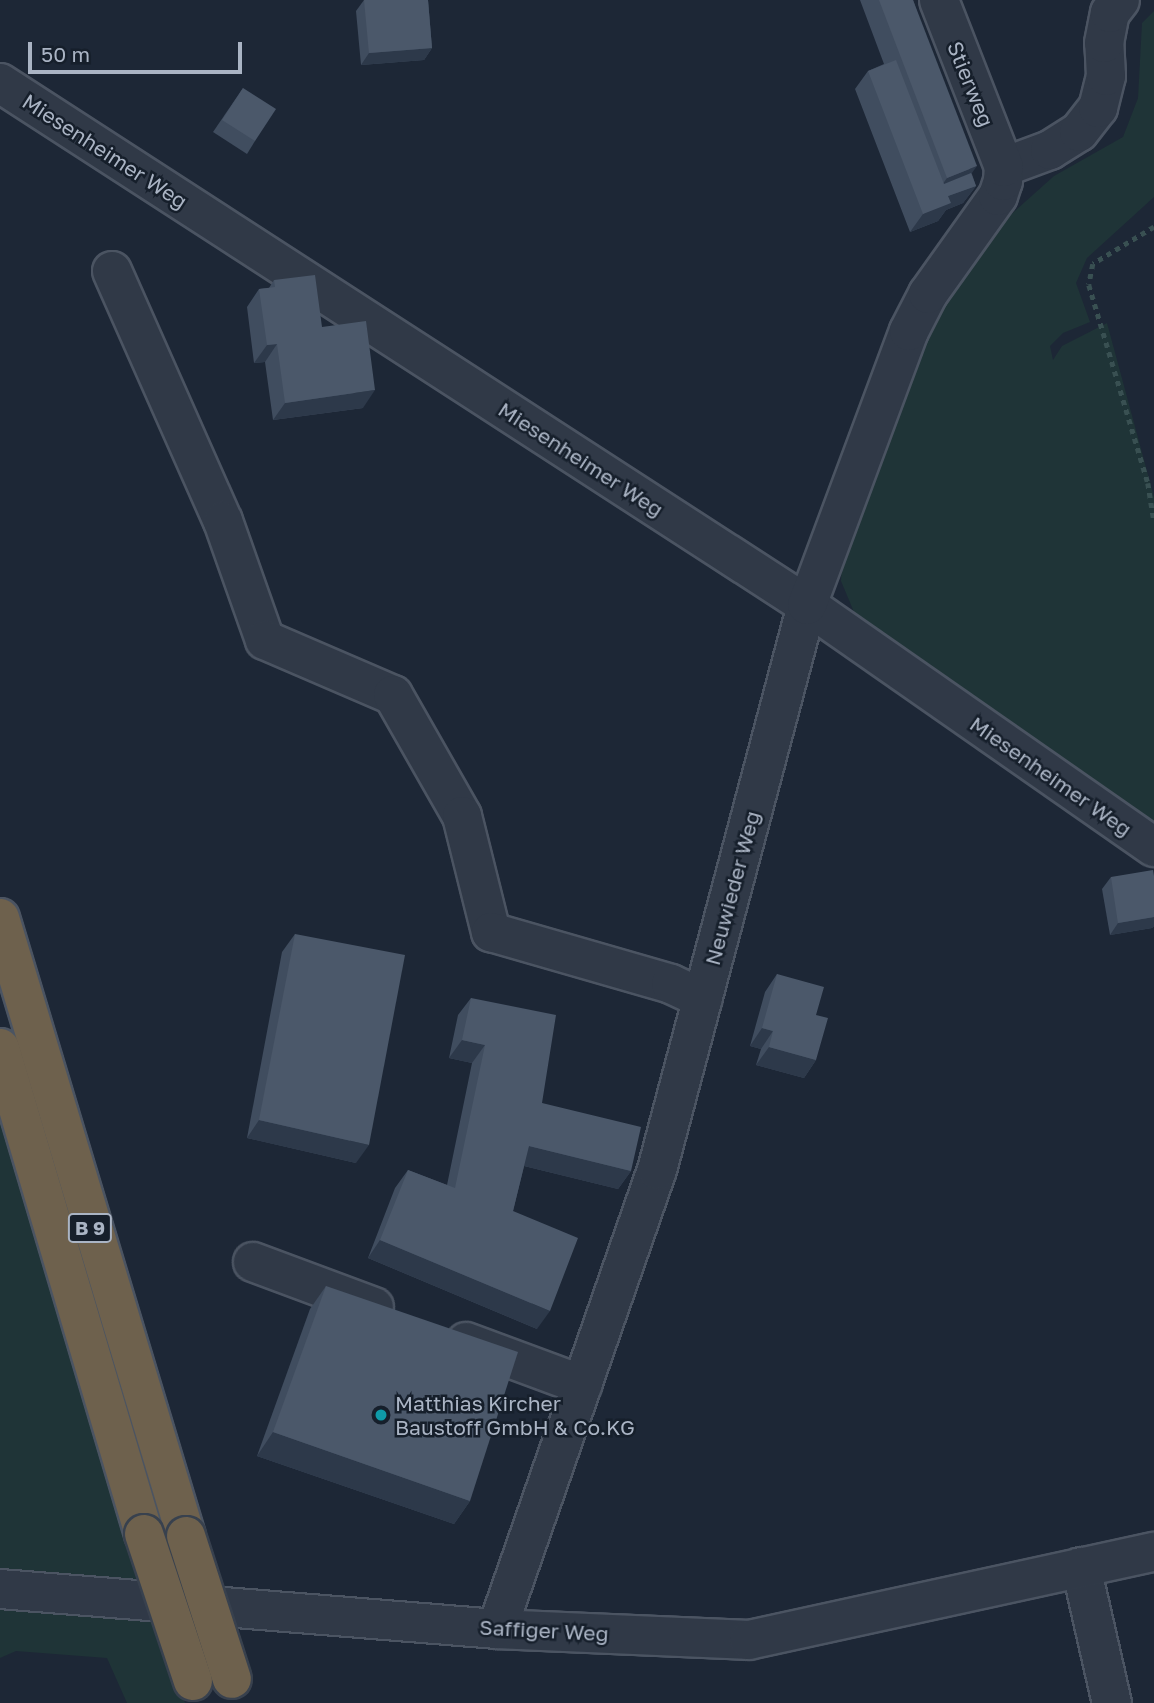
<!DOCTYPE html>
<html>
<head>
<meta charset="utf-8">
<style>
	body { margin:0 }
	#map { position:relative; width:1154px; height:1703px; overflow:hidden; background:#1d2736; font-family:"Golos Text",sans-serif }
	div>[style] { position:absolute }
	.green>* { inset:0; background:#1f3437 }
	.path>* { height:4.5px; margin-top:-2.25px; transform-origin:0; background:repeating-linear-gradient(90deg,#395052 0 5px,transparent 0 10px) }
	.roads { filter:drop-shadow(2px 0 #4b5462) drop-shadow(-2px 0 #4b5462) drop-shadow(0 2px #4b5462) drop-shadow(0 -2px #4b5462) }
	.minor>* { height:38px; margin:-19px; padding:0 19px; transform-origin:19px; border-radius:19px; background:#303947 }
	.highway>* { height:38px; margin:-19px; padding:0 19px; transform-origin:19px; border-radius:19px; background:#6e614d }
	.bridges { filter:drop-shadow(2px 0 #38414e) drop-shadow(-2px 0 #38414e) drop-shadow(0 2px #38414e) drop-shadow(0 -2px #38414e) }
	.highway-bridge>* { height:38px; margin:-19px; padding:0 19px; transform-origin:19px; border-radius:19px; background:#6e614d }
	.wall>* { inset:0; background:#404d5f }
	.shaded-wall>* { inset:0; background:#2d394a }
	.building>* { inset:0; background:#4b586a }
	.dots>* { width:19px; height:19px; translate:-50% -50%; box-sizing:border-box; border:4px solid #161f2b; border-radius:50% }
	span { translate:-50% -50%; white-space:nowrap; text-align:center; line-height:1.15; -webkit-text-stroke:5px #161f2b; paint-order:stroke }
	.shield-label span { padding:2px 5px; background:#161f2b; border:2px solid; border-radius:5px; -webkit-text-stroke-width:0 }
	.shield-label { font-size:19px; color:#aab4c4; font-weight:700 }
	.street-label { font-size:21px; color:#aab4c4 }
	.poi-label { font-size:21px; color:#aab4c4 }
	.left { translate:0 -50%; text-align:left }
	.scale { position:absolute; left:28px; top:42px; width:214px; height:32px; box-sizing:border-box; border:4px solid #aab4c4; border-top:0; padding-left:9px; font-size:21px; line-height:24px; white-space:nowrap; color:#aab4c4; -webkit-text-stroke:5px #161f2b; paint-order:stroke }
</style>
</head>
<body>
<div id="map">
	<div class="green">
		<i style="clip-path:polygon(1154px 11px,1154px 197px,1087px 258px,1076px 283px,1090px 322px,1063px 333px,1050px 346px,1053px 360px,1062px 346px,1107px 323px,1154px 497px,1154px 821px,859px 624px,841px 581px,843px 530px,921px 337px,1005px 220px,1054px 176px,1123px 137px,1138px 98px,1142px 23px)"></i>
		<i style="clip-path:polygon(0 1116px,161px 1633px,185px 1703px,127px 1703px,107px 1658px,16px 1651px,0 1658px)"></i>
	</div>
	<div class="path">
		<i style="left:1154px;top:227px;width:71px;rotate:148.8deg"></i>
		<i style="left:1093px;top:264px;width:21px;rotate:101deg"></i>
		<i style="left:1089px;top:285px;width:207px;rotate:73.4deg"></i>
		<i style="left:1148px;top:483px;width:37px;rotate:81deg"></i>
	</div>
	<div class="roads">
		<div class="minor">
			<i style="left:0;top:83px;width:961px;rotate:32.9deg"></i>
			<i style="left:807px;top:605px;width:423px;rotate:34.9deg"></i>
			<i style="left:1004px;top:167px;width:49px;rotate:-20.3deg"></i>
			<i style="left:1050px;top:150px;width:34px;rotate:-32deg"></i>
			<i style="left:1079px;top:132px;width:31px;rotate:-52deg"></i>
			<i style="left:1098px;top:108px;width:33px;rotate:-76deg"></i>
			<i style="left:1106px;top:76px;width:33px;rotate:-93deg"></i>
			<i style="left:1104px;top:43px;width:31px;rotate:-79deg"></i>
			<i style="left:1110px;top:13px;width:16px;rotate:-52deg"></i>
			<i style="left:112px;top:271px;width:274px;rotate:66.1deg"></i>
			<i style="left:223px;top:521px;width:126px;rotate:70.6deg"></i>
			<i style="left:265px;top:640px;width:139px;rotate:23.3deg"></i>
			<i style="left:393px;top:695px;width:139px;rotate:60.3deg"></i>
			<i style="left:462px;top:816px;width:120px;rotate:76deg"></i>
			<i style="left:491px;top:932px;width:187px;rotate:16.1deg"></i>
			<i style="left:671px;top:984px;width:35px;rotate:25deg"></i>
			<i style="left:253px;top:1262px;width:129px;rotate:20.4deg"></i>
			<i style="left:466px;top:1342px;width:124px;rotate:20.3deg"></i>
			<i style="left:1081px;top:1567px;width:139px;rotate:77.2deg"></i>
			<i style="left:0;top:1589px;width:499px;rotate:4.6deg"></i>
			<i style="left:497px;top:1629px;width:252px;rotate:2.5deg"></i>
			<i style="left:749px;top:1640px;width:414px;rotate:-12.3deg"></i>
			<i style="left:497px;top:1629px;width:486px;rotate:-70.8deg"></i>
			<i style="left:657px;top:1170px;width:585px;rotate:-75.13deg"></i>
			<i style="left:807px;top:605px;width:292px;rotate:-69.6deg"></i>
			<i style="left:909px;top:331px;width:42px;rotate:-62.8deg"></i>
			<i style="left:928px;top:294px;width:120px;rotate:-54.5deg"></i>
			<i style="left:998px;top:196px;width:16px;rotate:-72deg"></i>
			<i style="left:1003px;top:181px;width:14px;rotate:-86deg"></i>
			<i style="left:1004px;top:167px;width:179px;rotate:-111.3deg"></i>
		</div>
		<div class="highway">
			<i style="left:0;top:918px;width:645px;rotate:73.25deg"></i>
			<i style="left:0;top:1048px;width:507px;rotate:73.5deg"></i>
		</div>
	</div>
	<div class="bridges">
		<div class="highway-bridge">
			<i style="left:144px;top:1534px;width:155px;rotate:71.6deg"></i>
			<i style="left:186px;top:1536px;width:150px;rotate:72.2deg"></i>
		</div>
	</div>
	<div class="wall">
		<i style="clip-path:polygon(364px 0,428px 0,432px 48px,424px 60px,361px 65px,356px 11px)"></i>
		<i style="clip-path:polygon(860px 0,913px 0,976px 186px,963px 203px,946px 210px,938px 221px,910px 232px,855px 89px,868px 71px,884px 64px)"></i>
		<i style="clip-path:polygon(243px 88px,255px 141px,247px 154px,213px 132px)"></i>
		<i style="clip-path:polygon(274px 280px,322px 327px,363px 408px,273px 420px,265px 362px,254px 363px,247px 307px,259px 289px,269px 288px)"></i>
		<i style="clip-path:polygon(1154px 876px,1154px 926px,1152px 928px,1110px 935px,1102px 889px,1111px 877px)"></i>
		<i style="clip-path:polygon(295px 934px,356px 1163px,247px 1138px,282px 952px)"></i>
		<i style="clip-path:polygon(777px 974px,816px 1015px,816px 1060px,804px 1078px,756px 1065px,761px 1049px,750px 1046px,765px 992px)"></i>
		<i style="clip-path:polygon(471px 998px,542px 1103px,631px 1171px,618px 1189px,524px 1166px,513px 1211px,537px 1329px,368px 1258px,395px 1188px,408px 1170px,447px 1185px,472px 1063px,449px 1058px,458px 1015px)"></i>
		<i style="clip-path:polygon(326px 1286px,470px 1501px,454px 1524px,257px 1456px,310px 1309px)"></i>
	</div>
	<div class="shaded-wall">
		<i style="clip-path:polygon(432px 48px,424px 60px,361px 65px,369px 53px)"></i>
		<i style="clip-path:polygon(977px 166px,964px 184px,934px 196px,947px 178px)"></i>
		<i style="clip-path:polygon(976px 186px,963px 203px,946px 210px,938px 221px,910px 232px,923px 214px,948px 196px)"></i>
		<i style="clip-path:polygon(277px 344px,265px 362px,254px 363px,267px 345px)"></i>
		<i style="clip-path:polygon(375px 390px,363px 408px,273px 420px,285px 403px)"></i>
		<i style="clip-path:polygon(1154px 917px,1154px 926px,1152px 928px,1110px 935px,1118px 923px)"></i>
		<i style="clip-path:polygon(762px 1028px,773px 1031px,761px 1049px,750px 1046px)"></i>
		<i style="clip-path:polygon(462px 1040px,485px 1045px,472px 1063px,449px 1058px)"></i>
		<i style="clip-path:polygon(769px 1047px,816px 1060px,804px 1078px,756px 1065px)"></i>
		<i style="clip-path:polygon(259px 1120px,369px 1145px,356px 1163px,247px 1138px)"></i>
		<i style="clip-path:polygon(529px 1146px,631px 1171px,618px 1189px,516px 1164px)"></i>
		<i style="clip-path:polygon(380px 1240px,550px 1311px,537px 1329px,368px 1258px)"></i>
		<i style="clip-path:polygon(273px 1432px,470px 1501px,454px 1524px,257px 1456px)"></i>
	</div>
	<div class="building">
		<i style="clip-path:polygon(364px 0,428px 0,432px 48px,369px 53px)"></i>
		<i style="clip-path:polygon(879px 0,913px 0,977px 166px,947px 178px)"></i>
		<i style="clip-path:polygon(896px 60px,944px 184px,971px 173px,976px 186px,948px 196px,951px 203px,923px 214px,868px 71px)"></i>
		<i style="clip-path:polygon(243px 88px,276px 109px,255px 141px,222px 120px)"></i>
		<i style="clip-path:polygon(315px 275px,322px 327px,366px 321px,375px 390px,285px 403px,277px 344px,267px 345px,259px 289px,275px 287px,274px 280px)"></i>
		<i style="clip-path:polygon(1153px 870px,1154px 876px,1154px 917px,1118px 923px,1111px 877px)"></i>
		<i style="clip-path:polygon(295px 934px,405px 955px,369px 1145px,259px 1120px)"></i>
		<i style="clip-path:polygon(777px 974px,824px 987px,816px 1015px,828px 1018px,816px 1060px,769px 1047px,773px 1031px,762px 1028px)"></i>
		<i style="clip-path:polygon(471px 998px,556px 1015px,542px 1103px,641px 1127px,631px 1171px,529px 1146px,513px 1211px,578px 1238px,550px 1311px,380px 1240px,408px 1170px,455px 1188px,485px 1045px,462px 1040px)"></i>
		<i style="clip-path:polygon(326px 1286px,518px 1352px,470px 1501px,273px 1432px)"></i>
	</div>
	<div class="dots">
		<i style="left:381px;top:1415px;background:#0f9aa8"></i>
	</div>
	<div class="shield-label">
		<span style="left:90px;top:1228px">B 9</span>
	</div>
	<div class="street-label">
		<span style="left:971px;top:84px;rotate:68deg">Stierweg</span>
		<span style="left:105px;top:151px;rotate:33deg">Miesenheimer Weg</span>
		<span style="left:581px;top:459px;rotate:33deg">Miesenheimer Weg</span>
		<span style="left:1051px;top:776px;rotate:35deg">Miesenheimer Weg</span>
		<span style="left:732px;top:888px;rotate:-75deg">Neuwieder Weg</span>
		<span style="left:544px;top:1630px;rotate:3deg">Saffiger Weg</span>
	</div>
	<div class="poi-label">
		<span class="left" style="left:395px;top:1415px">Matthias Kircher<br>Baustoff GmbH &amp; Co.KG</span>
	</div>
	<div class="scale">50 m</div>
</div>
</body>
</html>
